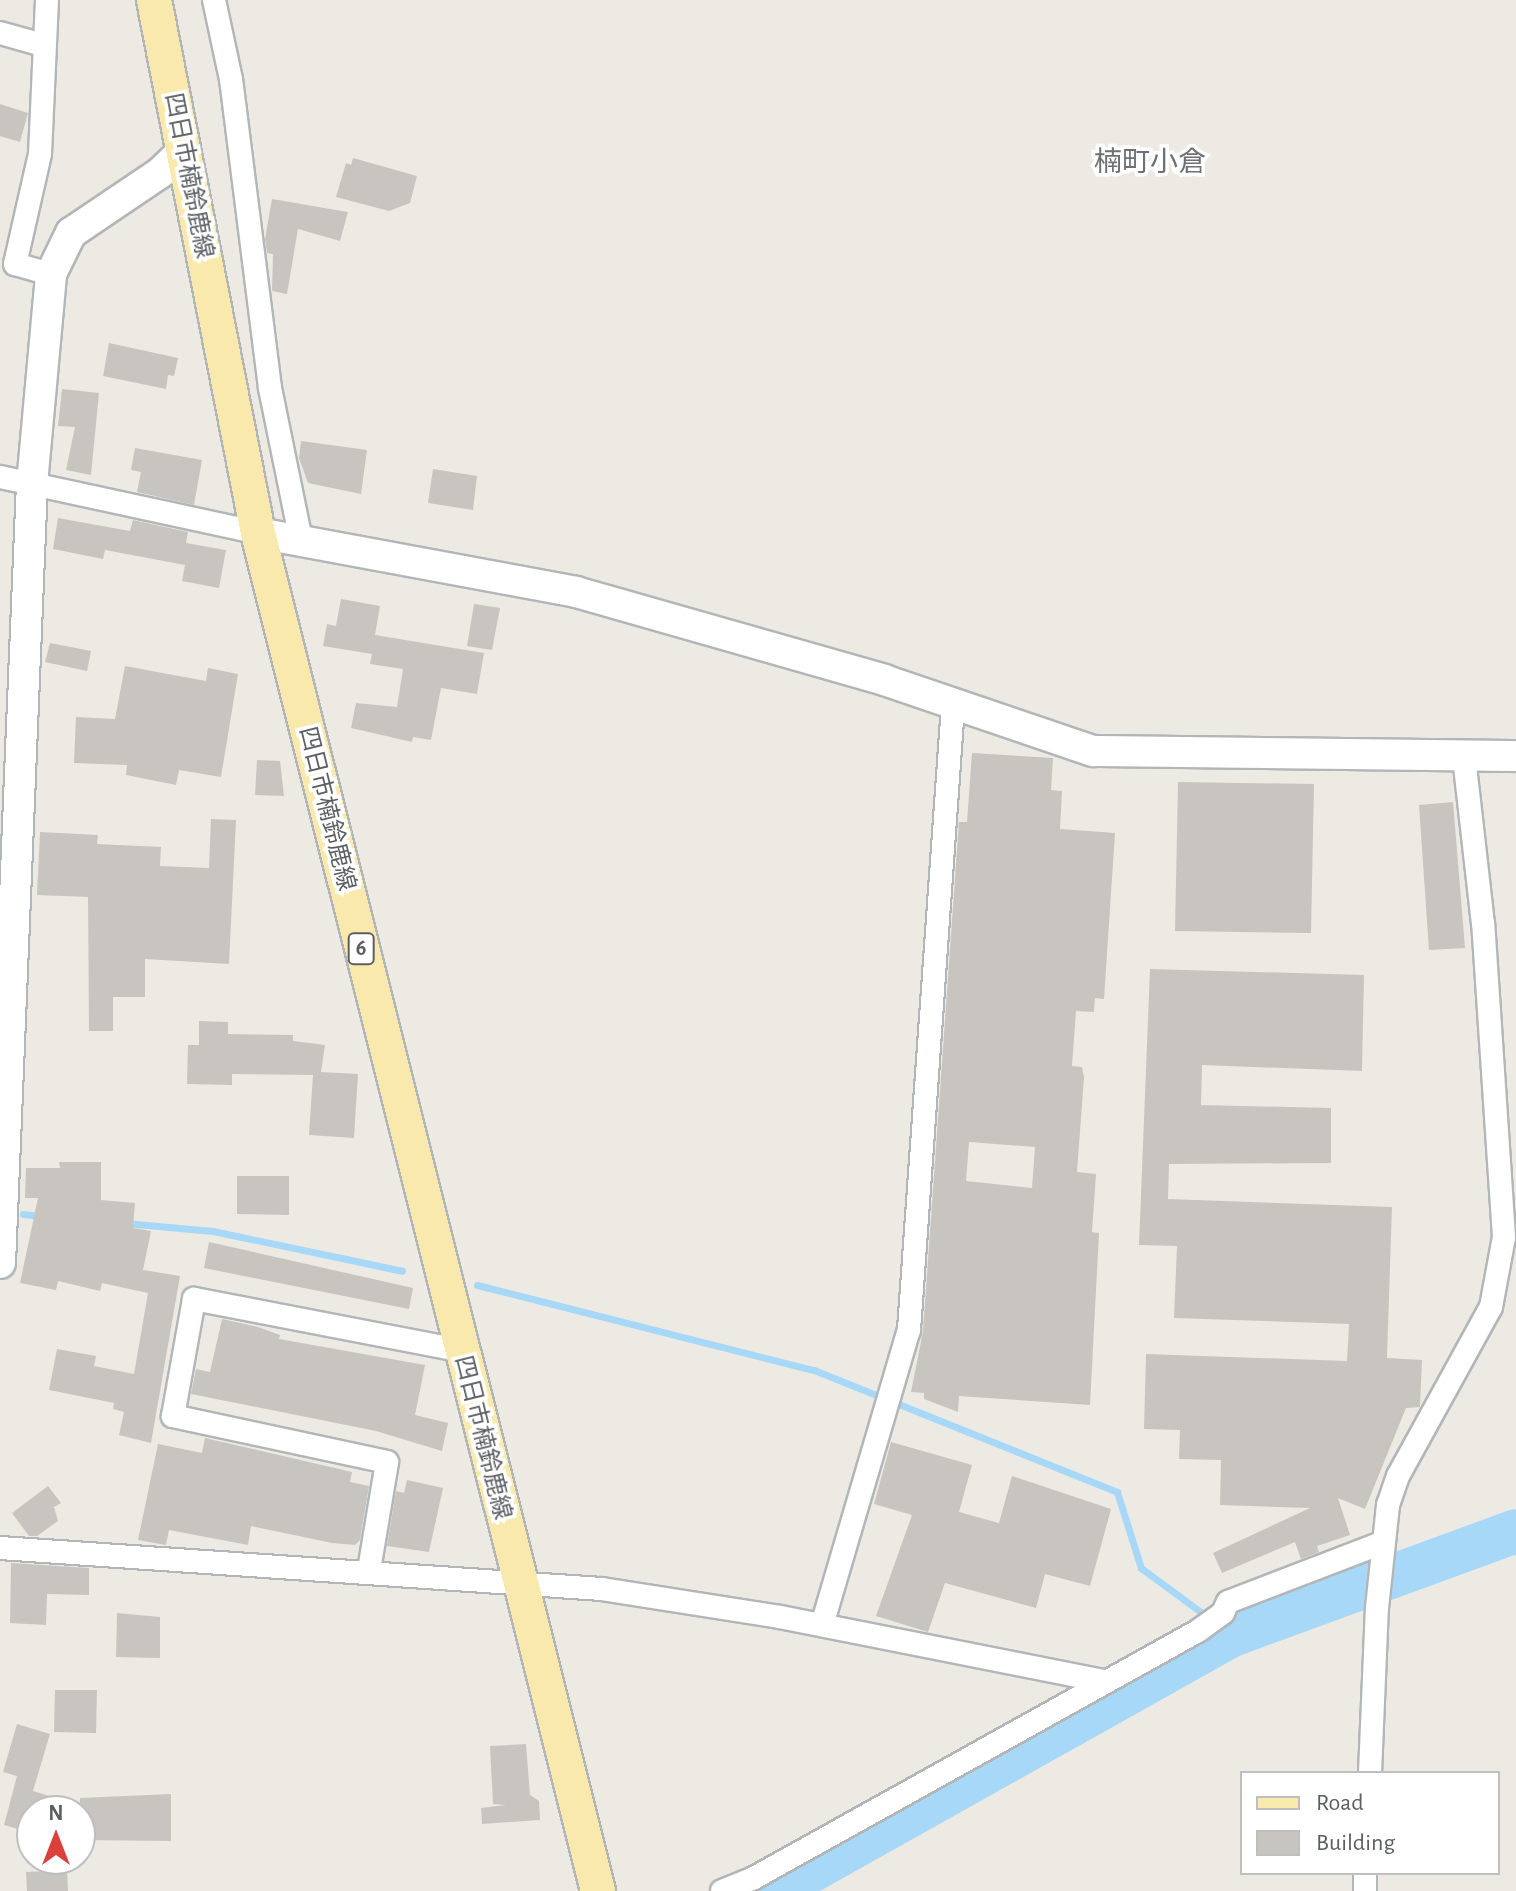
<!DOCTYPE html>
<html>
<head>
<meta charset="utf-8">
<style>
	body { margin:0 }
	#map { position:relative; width:1516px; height:1891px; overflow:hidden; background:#edeae3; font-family:"Alegreya Sans","Noto Sans JP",sans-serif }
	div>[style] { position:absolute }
	.stream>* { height:7px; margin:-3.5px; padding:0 3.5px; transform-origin:3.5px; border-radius:3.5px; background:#a7d8f8 }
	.river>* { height:44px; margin:-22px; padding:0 22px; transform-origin:22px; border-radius:22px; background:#a7d8f8 }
	.building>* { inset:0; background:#c8c5c0 }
	.roads { filter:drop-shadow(2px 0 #b3b6b9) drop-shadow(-2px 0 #b3b6b9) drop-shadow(0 2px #b3b6b9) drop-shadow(0 -2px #b3b6b9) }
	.street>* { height:22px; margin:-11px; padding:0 11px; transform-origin:11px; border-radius:11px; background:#fff }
	.secondary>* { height:30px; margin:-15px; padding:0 15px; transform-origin:15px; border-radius:15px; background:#fff }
	.primary>* { height:34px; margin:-17px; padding:0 17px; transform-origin:17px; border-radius:17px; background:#f9e9ac }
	span { translate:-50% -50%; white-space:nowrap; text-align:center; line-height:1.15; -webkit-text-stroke:7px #fff; paint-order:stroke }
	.shield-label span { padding:2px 6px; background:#fff; border:2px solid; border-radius:6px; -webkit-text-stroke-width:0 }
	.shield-label { font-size:22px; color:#5b5f62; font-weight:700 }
	.street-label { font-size:24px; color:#5b5f62 }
	.quarter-label { font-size:28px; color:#6c7174 }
	.legend { position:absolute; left:1240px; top:1771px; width:260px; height:104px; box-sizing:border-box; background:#fff; border:2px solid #bdbfc0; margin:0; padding:10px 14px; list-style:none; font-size:24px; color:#5b5f62 }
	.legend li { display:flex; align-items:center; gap:16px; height:40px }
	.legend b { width:40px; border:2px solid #bdbfc0 }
	.north { position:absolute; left:16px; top:1795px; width:80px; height:80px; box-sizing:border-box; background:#fff; border:2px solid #bdbfc0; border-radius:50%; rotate:0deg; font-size:22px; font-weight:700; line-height:32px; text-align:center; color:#5b5f62 }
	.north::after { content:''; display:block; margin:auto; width:28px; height:36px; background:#db403a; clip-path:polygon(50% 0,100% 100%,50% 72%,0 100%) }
</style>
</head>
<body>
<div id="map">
	<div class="stream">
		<i style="left:23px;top:1214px;width:17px;rotate:7deg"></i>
		<i style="left:125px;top:1223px;width:88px;rotate:5.2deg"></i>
		<i style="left:213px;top:1231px;width:193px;rotate:11.9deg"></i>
		<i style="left:477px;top:1285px;width:348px;rotate:14.2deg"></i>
		<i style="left:814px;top:1370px;width:327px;rotate:21.9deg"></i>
		<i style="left:1117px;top:1492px;width:80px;rotate:72.5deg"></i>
		<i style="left:1141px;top:1568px;width:113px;rotate:36.4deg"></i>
	</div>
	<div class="river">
		<i style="left:775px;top:1891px;width:524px;rotate:-29.26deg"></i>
		<i style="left:1232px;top:1635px;width:302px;rotate:-20.1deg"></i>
	</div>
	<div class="building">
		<i style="clip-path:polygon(0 104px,28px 113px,20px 142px,0 136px)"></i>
		<i style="clip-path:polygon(353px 158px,417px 176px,410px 203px,389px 211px,336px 197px,346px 163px,351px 165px)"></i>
		<i style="clip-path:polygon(272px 199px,348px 212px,340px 241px,298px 229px,287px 294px,272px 291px,273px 254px,267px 253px,265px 239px)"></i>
		<i style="clip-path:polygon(109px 343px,178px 358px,174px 376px,168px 375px,166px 389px,103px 376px)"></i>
		<i style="clip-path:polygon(62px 389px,99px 393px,91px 475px,66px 470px,75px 427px,58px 426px)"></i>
		<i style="clip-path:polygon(301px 441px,367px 450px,361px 494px,308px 483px,299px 458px)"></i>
		<i style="clip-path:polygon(135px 448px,202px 460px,194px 505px,137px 492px,141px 472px,131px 470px)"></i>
		<i style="clip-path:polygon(433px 469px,477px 476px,473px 510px,428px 503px)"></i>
		<i style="clip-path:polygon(58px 518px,130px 531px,133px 520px,188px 532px,186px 543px,226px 550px,219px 588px,182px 581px,185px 565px,105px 550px,103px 559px,53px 549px)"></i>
		<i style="clip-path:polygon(341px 599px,380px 606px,375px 635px,484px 653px,477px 694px,441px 688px,431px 740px,413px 737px,412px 742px,351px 728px,356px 703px,397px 707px,403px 669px,370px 664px,372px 654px,323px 646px,327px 624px,336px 626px)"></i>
		<i style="clip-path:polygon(474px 604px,500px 608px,492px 650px,467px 646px)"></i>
		<i style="clip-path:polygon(50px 643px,91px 651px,87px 671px,45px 662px)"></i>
		<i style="clip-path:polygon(125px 666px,206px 681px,208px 668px,238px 674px,221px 777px,179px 770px,176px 785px,126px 775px,127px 765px,74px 763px,76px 717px,115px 719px)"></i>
		<i style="clip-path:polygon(evenodd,972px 753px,1053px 758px,1051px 790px,1062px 791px,1060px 829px,1115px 833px,1104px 999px,1095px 998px,1094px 1012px,1076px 1011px,1072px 1066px,1082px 1067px,1084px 1077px,1077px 1172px,1096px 1174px,1092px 1232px,1099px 1233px,1090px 1405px,959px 1396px,958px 1412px,924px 1399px,924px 1393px,911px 1392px,923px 1331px,959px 822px,967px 822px,972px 753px,969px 1142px,1035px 1147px,1032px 1188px,966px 1181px,969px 1142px)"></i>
		<i style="clip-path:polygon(257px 760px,280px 761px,284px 796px,255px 795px)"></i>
		<i style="clip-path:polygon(1178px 782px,1314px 784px,1311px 933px,1175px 931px)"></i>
		<i style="clip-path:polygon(1453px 802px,1465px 948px,1429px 950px,1419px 805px)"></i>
		<i style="clip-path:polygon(211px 819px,236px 820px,229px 964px,145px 959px,145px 997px,113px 997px,113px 1031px,89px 1031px,88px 897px,37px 895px,40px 832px,98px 835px,97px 844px,161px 847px,160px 866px,209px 868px)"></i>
		<i style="clip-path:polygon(1150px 969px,1364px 975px,1362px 1071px,1202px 1065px,1201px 1105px,1331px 1108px,1331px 1163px,1169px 1164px,1168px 1199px,1392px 1207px,1387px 1358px,1422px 1360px,1420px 1407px,1406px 1408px,1365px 1509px,1338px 1498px,1350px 1535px,1317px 1546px,1319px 1552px,1301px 1559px,1295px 1542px,1222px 1573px,1213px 1553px,1310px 1508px,1220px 1505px,1221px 1460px,1179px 1459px,1180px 1430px,1144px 1429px,1146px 1354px,1347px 1361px,1349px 1324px,1174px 1318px,1177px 1246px,1139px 1245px)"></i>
		<i style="clip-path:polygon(199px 1021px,228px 1022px,228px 1034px,293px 1035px,293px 1041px,325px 1045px,321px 1072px,358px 1074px,354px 1138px,309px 1135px,313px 1075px,232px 1074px,232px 1085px,187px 1084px,188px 1045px,199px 1045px)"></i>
		<i style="clip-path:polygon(59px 1162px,101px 1162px,101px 1200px,135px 1203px,133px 1228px,151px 1231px,143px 1270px,180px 1276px,151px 1443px,119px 1435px,124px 1412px,113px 1409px,114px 1403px,49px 1390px,57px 1349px,96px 1356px,94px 1366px,134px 1374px,148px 1293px,102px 1283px,100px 1291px,58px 1281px,56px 1290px,20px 1283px,38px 1198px,25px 1198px,26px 1168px,60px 1168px)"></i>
		<i style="clip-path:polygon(237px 1176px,289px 1176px,289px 1215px,237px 1214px)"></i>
		<i style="clip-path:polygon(209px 1242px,413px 1288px,409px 1309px,204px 1268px)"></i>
		<i style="clip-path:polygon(222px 1319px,258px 1327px,280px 1335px,279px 1339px,425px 1365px,415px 1415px,448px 1423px,442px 1451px,376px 1431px,191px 1394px,196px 1369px,210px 1372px)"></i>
		<i style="clip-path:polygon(205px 1438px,352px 1472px,350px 1482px,369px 1486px,360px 1540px,355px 1545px,332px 1543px,251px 1526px,248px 1545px,169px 1530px,166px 1545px,138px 1540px,158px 1444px,202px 1453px)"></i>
		<i style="clip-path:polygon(891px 1442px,972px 1465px,959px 1512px,999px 1523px,1012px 1476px,1111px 1509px,1090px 1586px,1045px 1574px,1036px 1608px,945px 1583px,928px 1632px,876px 1616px,912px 1515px,874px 1504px)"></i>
		<i style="clip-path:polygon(407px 1480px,443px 1488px,429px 1552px,387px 1546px,396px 1491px,404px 1493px)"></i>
		<i style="clip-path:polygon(48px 1486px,61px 1503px,54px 1507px,58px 1521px,37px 1536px,29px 1536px,12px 1513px)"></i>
		<i style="clip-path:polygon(11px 1563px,89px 1568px,89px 1595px,47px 1594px,46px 1625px,10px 1623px)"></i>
		<i style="clip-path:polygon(117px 1613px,160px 1617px,160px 1658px,116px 1657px)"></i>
		<i style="clip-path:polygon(55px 1690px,97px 1690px,96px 1733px,54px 1732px)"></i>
		<i style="clip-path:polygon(17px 1724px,50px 1734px,33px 1791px,80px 1805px,80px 1798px,171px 1794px,171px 1841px,80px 1840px,80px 1811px,32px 1811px,32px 1833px,4px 1825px,17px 1776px,3px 1772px)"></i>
		<i style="clip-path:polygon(526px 1744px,530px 1795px,539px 1801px,540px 1820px,482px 1824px,481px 1808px,506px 1805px,493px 1804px,490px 1746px)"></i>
		<i style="clip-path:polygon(67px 1870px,68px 1891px,27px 1891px,26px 1872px)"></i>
	</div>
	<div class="roads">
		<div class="street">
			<i style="left:47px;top:0;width:154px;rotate:92.6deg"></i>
			<i style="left:40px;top:154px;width:113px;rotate:102.8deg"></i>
			<i style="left:15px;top:264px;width:37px;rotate:16deg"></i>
			<i style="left:214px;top:0;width:81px;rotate:77.9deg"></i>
			<i style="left:231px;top:79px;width:311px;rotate:82.8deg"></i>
			<i style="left:270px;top:388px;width:160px;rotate:78.5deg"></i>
			<i style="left:0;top:33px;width:45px;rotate:15.6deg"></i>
			<i style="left:0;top:477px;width:264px;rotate:12.2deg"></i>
			<i style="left:0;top:1548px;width:603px;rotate:3.9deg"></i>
			<i style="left:602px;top:1589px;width:180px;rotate:8.9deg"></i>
			<i style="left:780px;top:1617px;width:328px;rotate:11.2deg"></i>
			<i style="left:369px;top:1570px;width:109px;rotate:-80.5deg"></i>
			<i style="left:387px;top:1462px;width:219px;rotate:-167.9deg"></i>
			<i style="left:173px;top:1416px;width:119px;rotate:-79.8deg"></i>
			<i style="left:194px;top:1299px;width:271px;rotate:10.9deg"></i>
			<i style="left:822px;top:1625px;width:308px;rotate:-73.6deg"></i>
			<i style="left:909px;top:1330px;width:627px;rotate:-85.97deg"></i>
			<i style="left:1370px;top:1773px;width:165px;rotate:-87.6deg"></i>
			<i style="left:1377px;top:1608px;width:104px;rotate:-83.9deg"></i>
			<i style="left:1388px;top:1505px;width:31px;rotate:-71deg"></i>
			<i style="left:1398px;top:1476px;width:193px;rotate:-61.2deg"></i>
			<i style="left:1491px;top:1307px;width:71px;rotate:-79.5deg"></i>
			<i style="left:1504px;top:1237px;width:314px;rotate:-93.8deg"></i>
			<i style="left:1483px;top:924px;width:169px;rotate:-96.5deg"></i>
			<i style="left:722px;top:1891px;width:35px;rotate:-22deg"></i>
			<i style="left:754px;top:1878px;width:508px;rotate:-29.09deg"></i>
			<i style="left:1198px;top:1631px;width:31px;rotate:-36deg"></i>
			<i style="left:1223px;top:1613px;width:12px;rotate:-66deg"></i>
			<i style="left:1228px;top:1602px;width:165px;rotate:-21deg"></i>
			<i style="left:1365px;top:1891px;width:18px;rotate:-90deg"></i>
		</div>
		<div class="secondary">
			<i style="left:258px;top:533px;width:323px;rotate:10.5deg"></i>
			<i style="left:576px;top:592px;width:320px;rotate:15.9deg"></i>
			<i style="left:884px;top:680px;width:221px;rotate:18.8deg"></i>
			<i style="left:1093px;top:751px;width:423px;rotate:0.7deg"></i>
			<i style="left:0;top:1263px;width:780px;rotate:-87.65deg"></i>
			<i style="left:32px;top:484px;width:211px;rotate:-84.8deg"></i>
			<i style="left:51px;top:274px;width:46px;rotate:-64deg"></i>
			<i style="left:71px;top:233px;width:107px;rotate:-34deg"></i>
			<i style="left:160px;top:173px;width:32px;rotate:-44deg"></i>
		</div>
		<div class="primary">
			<i style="left:154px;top:0;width:543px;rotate:78.96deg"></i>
			<i style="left:258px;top:533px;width:1400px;rotate:75.94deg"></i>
		</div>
	</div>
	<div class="shield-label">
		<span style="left:361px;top:949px">6</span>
	</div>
	<div class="street-label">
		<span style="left:188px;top:176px;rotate:79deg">四日市楠鈴鹿線</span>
		<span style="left:326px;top:809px;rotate:76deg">四日市楠鈴鹿線</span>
		<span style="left:482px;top:1438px;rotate:76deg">四日市楠鈴鹿線</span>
	</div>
	<div class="quarter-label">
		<span style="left:1150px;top:163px">楠町小倉</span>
	</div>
	<ul class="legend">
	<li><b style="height:10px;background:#f9e9ac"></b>Road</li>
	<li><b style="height:22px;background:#c8c5c0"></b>Building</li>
	</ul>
	<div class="north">N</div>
</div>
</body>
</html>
